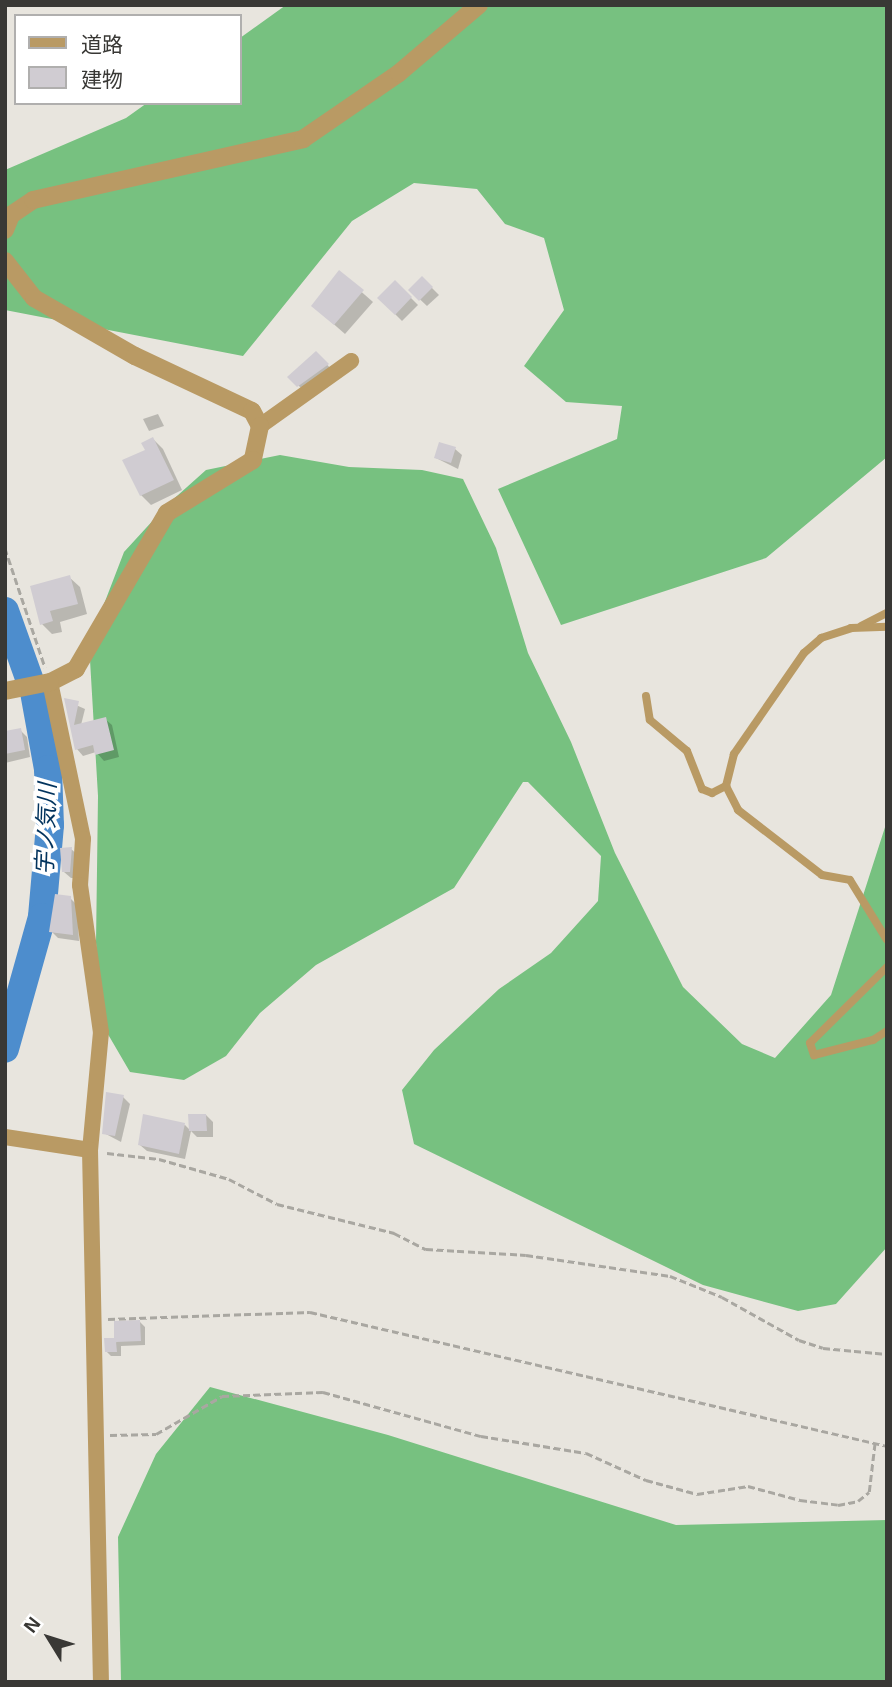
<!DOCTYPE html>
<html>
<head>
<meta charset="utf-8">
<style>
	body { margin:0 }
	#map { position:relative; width:892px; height:1687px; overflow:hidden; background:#e8e5de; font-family:Arial,"Noto Sans JP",sans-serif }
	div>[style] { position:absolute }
	.forest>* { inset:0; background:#77c180 }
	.shadow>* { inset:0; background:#0003 }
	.river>* { height:28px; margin:-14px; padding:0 14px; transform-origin:14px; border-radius:14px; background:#4d8dcd }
	.building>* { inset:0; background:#d0ccd2 }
	.path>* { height:2.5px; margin-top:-1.25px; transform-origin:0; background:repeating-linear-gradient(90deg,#a9a7a1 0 7px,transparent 0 10.5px) }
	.service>* { height:8px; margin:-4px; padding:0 4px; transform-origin:4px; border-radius:4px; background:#b99a64 }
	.minor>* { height:16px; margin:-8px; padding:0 8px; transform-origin:8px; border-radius:8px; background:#b99a64 }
	.tertiary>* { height:18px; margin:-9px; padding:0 9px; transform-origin:9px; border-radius:9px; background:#b99a64 }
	span { translate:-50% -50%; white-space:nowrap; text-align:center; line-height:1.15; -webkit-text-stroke:7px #fff; paint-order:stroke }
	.water-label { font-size:23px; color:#02335d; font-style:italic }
	.frame { position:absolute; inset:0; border:7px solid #393835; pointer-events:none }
	.legend { position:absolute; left:14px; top:14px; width:228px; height:91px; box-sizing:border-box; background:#fff; border:2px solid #b0afae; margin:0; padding:9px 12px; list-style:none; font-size:21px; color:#393835 }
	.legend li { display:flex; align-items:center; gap:14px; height:35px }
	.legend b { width:35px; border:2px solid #b0afae }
	.north { position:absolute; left:14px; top:1603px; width:70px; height:70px; -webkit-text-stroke:5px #fff; paint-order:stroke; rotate:308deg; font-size:19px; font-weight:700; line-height:28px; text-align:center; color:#393835 }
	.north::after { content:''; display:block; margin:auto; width:24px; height:32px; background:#393835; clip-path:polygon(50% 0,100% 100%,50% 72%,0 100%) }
</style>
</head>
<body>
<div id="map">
	<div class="forest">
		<i style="clip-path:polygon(286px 5px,887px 5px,887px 457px,766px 558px,561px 625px,498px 489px,617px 439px,622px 406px,566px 402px,524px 366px,564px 310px,544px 238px,505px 224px,477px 189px,414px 183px,352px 221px,243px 356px,5px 310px,5px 170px,126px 118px,147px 103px,240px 103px,240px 38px)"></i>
		<i style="clip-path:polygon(280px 455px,349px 467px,422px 470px,463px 479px,496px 548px,528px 653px,571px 742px,615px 853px,683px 987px,742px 1044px,775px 1058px,831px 995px,887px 821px,887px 1247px,836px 1304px,798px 1311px,703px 1285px,414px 1144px,402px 1090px,434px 1050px,499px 989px,551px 953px,598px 901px,601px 856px,528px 782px,523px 782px,454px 888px,316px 965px,260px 1013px,226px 1056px,184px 1080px,130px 1072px,102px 1024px,96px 943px,98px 796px,89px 643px,124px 552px,168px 504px,206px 470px)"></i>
		<i style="clip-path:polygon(210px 1387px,388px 1435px,676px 1525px,887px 1520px,887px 1682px,121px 1682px,118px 1537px,156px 1454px)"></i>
	</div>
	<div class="shadow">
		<i style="clip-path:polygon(340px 273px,373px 302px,345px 334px,313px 306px)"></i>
		<i style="clip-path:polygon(422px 278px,439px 295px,427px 306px,410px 290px)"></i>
		<i style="clip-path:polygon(395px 282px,418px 305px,402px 321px,379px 298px)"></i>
		<i style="clip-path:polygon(316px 353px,334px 372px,305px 392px,290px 377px)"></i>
		<i style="clip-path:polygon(158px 414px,164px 426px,149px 431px,143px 419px)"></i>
		<i style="clip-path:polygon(153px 439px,163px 449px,182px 490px,151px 505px,141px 495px)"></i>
		<i style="clip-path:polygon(455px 449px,462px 455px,458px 469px,436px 458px)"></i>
		<i style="clip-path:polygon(69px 577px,80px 587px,87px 614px,60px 622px,62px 632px,52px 634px,42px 624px)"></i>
		<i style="clip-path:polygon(67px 701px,85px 709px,81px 725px,105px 719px,112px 725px,119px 757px,104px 761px,96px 752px,83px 756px,77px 749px)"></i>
		<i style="clip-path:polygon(20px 730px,27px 737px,30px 757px,5px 763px,5px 733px)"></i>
		<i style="clip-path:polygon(71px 849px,78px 855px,77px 878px,71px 878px,64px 872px)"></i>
		<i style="clip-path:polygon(70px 898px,77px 905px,79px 941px,58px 938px,51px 931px)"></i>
		<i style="clip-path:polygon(123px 1097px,130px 1104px,121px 1142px,104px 1133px)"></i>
		<i style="clip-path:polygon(206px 1115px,213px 1122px,213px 1137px,197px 1137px,191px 1131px,185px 1159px,147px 1151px,140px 1145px,185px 1125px,190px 1130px)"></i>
		<i style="clip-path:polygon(140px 1322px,145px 1327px,145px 1345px,121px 1346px,121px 1356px,111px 1356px,106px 1351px)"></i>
	</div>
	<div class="river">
		<i style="left:5px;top:611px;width:86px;rotate:70.3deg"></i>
		<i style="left:34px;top:692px;width:78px;rotate:79.7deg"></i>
		<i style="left:48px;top:769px;width:56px;rotate:88deg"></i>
		<i style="left:50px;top:825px;width:92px;rotate:95deg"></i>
		<i style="left:42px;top:917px;width:137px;rotate:105.7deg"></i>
	</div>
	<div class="building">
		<i style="clip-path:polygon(339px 270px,364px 290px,334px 325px,311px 306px)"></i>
		<i style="clip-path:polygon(422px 276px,433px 287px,419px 301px,408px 290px)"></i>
		<i style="clip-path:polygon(395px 280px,412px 297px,395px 315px,377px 298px)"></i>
		<i style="clip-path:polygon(316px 351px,329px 364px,297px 387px,287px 377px)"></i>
		<i style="clip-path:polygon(153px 437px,174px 480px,140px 496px,122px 460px,145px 450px,141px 443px)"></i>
		<i style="clip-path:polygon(439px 442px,456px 447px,451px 463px,434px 458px)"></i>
		<i style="clip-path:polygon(70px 575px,78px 604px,50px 611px,53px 621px,40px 625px,30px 586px)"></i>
		<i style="clip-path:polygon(64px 698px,79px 701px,74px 725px,106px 717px,114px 750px,95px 755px,93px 745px,75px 750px)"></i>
		<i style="clip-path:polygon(21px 728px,25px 750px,5px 754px,5px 731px)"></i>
		<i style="clip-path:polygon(72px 847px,70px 872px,62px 872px,60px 848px)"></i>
		<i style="clip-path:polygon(55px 894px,71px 896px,73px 935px,49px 932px)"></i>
		<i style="clip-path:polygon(106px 1092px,124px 1095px,115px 1136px,102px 1134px)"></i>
		<i style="clip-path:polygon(143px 1114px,185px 1123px,179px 1154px,138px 1145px)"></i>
		<i style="clip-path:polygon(188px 1114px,206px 1114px,207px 1131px,189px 1131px)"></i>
		<i style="clip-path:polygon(140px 1320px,141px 1341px,116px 1342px,117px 1352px,105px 1352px,104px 1338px,114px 1338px,114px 1321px)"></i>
	</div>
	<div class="path">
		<i style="left:5px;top:548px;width:126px;rotate:71.4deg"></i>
		<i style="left:107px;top:1153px;width:52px;rotate:6.6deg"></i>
		<i style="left:159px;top:1159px;width:73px;rotate:15.9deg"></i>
		<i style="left:229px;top:1179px;width:54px;rotate:27.5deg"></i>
		<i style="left:277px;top:1204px;width:121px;rotate:13.9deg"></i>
		<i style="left:394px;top:1233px;width:36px;rotate:27deg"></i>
		<i style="left:426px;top:1249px;width:100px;rotate:3.4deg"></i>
		<i style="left:526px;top:1255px;width:146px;rotate:8.3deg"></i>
		<i style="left:670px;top:1276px;width:56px;rotate:22deg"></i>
		<i style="left:722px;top:1297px;width:88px;rotate:29.2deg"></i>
		<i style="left:799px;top:1340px;width:25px;rotate:18deg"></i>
		<i style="left:823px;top:1348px;width:64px;rotate:5.4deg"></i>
		<i style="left:108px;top:1319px;width:202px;rotate:-2deg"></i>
		<i style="left:310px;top:1312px;width:592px;rotate:13.07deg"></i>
		<i style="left:110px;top:1435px;width:46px;rotate:-1.2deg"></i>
		<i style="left:156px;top:1434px;width:76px;rotate:-29.9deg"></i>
		<i style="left:222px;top:1396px;width:101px;rotate:-2.3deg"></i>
		<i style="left:323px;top:1392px;width:164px;rotate:15.6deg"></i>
		<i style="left:481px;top:1436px;width:106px;rotate:9.2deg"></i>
		<i style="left:586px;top:1453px;width:66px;rotate:24.2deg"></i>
		<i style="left:646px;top:1480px;width:53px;rotate:15.4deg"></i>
		<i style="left:697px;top:1494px;width:52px;rotate:-8.9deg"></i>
		<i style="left:748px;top:1486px;width:54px;rotate:15.1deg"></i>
		<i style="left:800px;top:1500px;width:38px;rotate:7deg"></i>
		<i style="left:838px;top:1505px;width:20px;rotate:-11deg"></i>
		<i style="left:858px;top:1501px;width:14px;rotate:-39deg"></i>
		<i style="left:869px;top:1492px;width:50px;rotate:-83.2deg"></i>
	</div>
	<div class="service">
		<i style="left:861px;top:626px;width:29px;rotate:-27deg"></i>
		<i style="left:646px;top:696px;width:24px;rotate:81deg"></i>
		<i style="left:650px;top:720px;width:48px;rotate:40deg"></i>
		<i style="left:687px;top:751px;width:41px;rotate:68.5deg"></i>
		<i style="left:702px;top:789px;width:11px;rotate:22deg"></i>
		<i style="left:712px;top:793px;width:16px;rotate:-27deg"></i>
		<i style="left:726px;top:786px;width:33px;rotate:-76deg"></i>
		<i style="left:734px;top:754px;width:123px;rotate:-55.3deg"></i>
		<i style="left:804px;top:653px;width:23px;rotate:-41deg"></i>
		<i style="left:821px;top:638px;width:32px;rotate:-18deg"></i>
		<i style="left:851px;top:628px;width:36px;rotate:-2deg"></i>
		<i style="left:726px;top:786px;width:27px;rotate:63deg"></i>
		<i style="left:738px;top:810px;width:106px;rotate:37.7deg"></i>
		<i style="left:822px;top:875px;width:28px;rotate:10deg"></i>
		<i style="left:850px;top:880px;width:70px;rotate:58.3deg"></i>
		<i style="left:887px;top:967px;width:108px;rotate:135.4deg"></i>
		<i style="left:810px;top:1043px;width:13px;rotate:72deg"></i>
		<i style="left:814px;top:1055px;width:61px;rotate:-14.3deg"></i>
		<i style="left:873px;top:1040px;width:17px;rotate:-33deg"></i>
	</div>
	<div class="minor">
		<i style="left:260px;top:426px;width:112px;rotate:-35.5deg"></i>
		<i style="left:50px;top:682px;width:160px;rotate:78.1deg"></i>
		<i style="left:83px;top:839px;width:46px;rotate:93.7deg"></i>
		<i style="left:80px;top:885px;width:148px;rotate:81.9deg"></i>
		<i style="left:101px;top:1032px;width:119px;rotate:95.3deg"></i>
		<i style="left:90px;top:1150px;width:532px;rotate:88.82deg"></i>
		<i style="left:5px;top:1137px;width:86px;rotate:8.7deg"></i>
	</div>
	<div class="tertiary">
		<i style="left:5px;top:230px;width:16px;rotate:-68deg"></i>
		<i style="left:11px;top:215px;width:27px;rotate:-34deg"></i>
		<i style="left:33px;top:200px;width:277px;rotate:-12.7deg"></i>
		<i style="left:303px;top:139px;width:116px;rotate:-34.5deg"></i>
		<i style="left:399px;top:73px;width:105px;rotate:-40.4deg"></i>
		<i style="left:5px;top:261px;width:47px;rotate:51.9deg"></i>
		<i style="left:34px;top:298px;width:116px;rotate:29.9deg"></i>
		<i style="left:135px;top:356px;width:129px;rotate:25.2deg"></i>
		<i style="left:252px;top:411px;width:17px;rotate:62deg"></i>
		<i style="left:260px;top:426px;width:35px;rotate:102deg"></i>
		<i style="left:253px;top:460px;width:101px;rotate:148.4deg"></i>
		<i style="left:167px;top:513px;width:181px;rotate:120.3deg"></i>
		<i style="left:76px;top:669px;width:29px;rotate:153deg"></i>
		<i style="left:50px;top:682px;width:46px;rotate:168.7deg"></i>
	</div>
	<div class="water-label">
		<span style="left:46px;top:829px;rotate:-88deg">宇ノ気川</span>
	</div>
	<div class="frame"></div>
	<ul class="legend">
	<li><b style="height:9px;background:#b99a64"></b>道路</li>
	<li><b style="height:19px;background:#d0ccd2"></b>建物</li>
	</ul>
	<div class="north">N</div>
</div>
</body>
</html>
